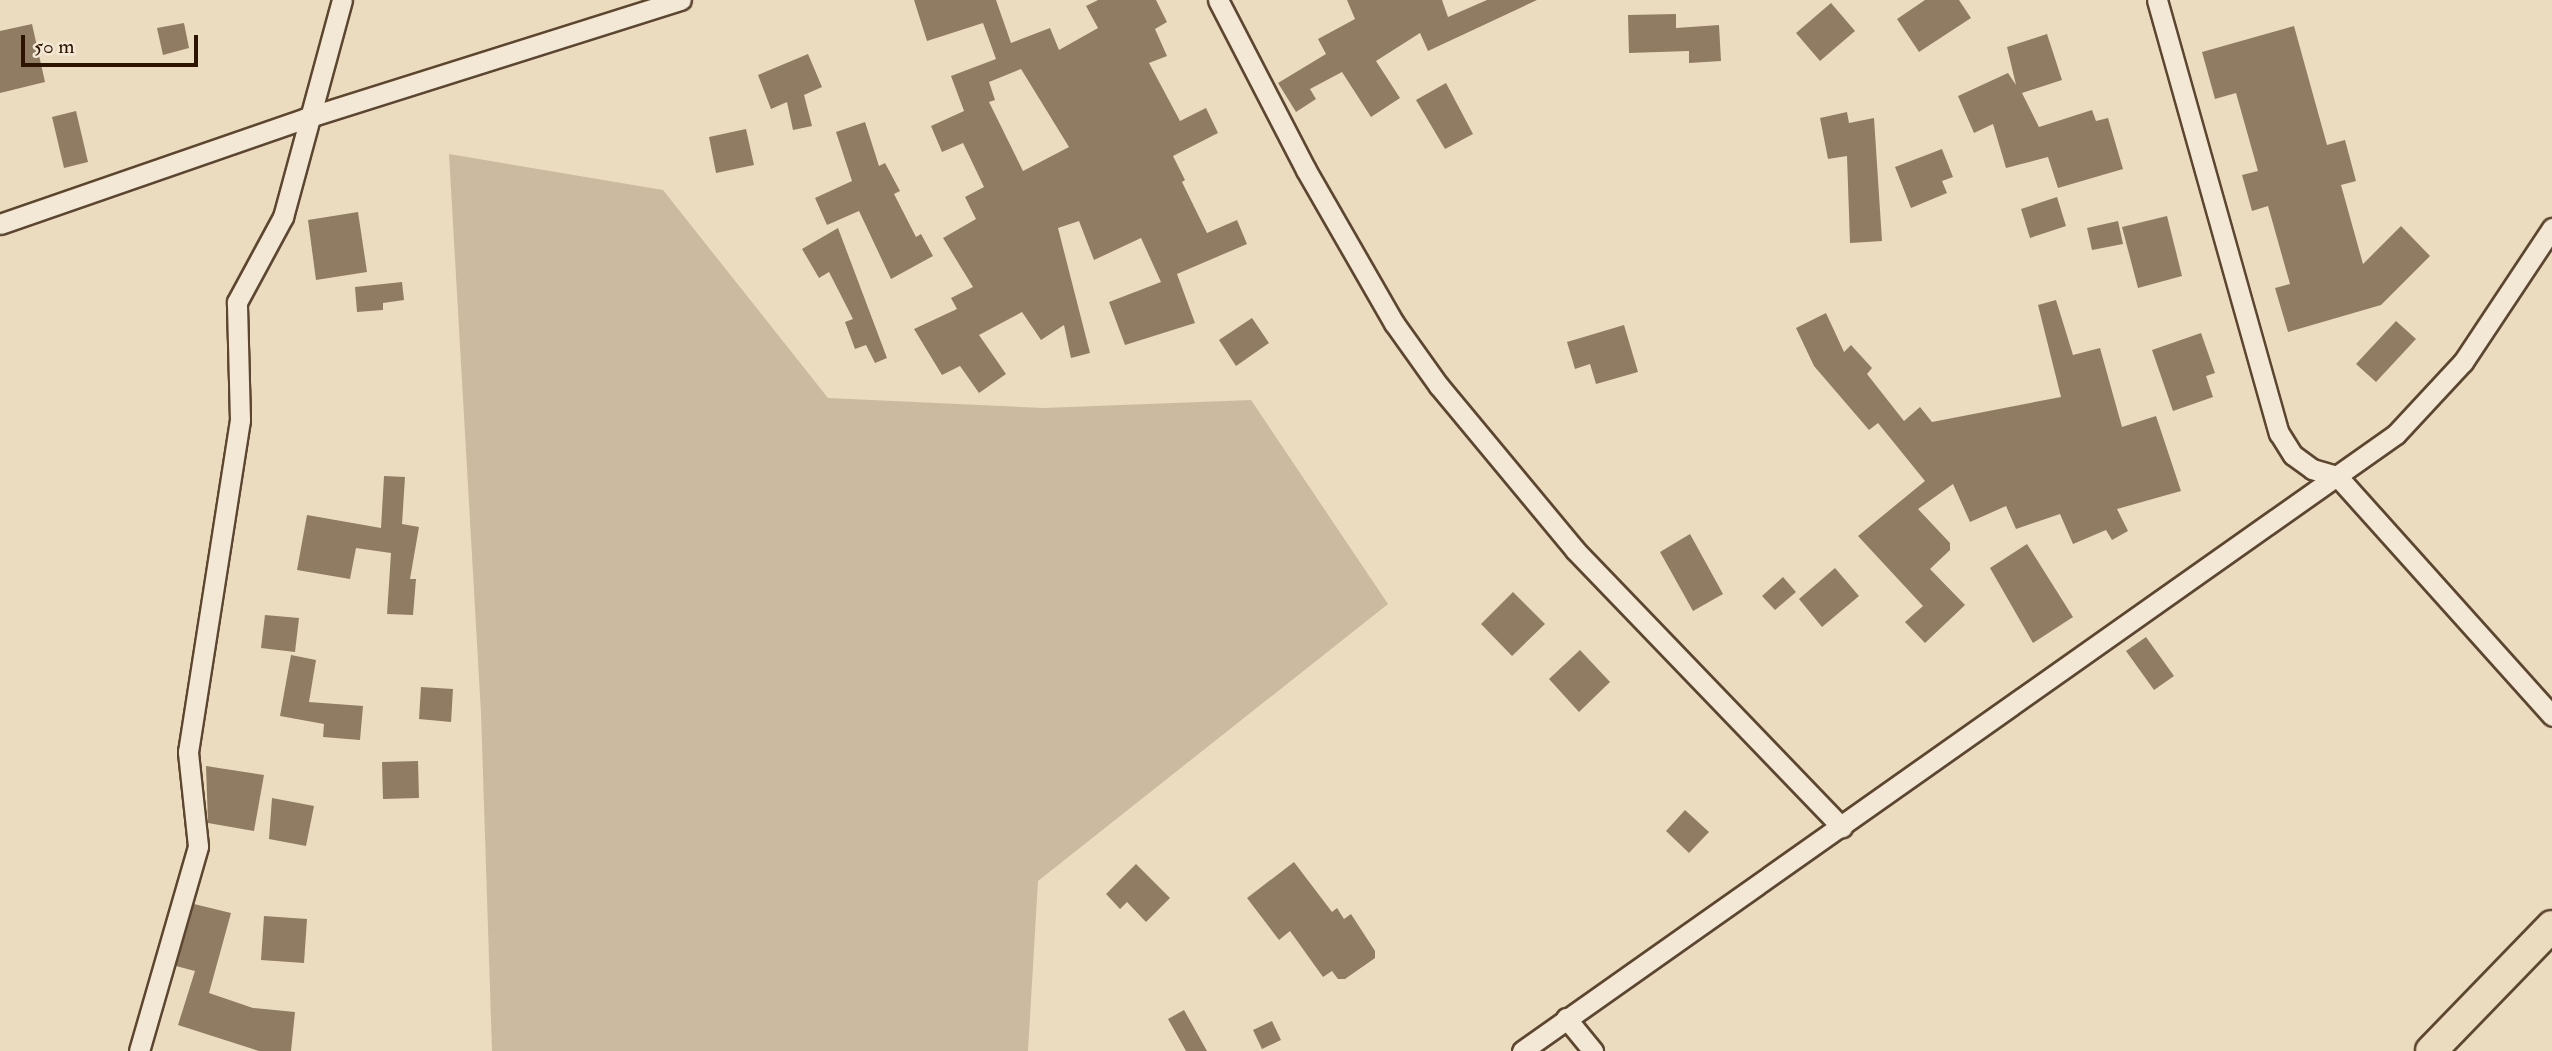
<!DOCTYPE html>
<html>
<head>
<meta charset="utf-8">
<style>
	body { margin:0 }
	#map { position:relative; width:2552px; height:1051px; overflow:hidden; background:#ecdcbf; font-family:"IM FELL Double Pica",serif }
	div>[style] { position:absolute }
	.green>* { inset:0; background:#cbba9f }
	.building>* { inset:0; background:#907c63 }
	.roads { filter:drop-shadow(2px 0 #5c4630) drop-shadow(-2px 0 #5c4630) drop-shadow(0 2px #5c4630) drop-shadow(0 -2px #5c4630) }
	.street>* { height:19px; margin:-9.5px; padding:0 9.5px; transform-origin:9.5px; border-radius:9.5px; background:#f3e8d5 }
	.primary>* { height:30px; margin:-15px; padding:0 15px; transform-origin:15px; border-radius:15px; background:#ecdcbf }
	span { translate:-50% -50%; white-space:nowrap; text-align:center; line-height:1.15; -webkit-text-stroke:5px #f3e8d5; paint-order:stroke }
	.scale { position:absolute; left:21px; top:35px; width:177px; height:32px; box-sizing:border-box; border:4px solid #2c1400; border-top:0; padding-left:9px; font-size:21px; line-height:24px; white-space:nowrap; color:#2c1400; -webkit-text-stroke:5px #f3e8d5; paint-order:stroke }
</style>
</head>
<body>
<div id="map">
	<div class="green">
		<i style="clip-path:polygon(449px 154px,663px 190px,828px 398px,1043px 408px,1251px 400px,1388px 604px,1038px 881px,1028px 1051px,492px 1051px,481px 713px)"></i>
	</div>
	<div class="building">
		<i style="clip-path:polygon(evenodd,914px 0,996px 0,1011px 43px,1050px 28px,1059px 50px,1098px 28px,1086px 6px,1098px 0,1156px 0,1167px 22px,1155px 29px,1167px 56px,1149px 63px,1180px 121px,1206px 108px,1218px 133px,1173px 156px,1185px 180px,1182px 182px,1207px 233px,1237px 220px,1247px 244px,1177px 274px,1195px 323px,1125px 345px,1109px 302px,1161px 282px,1141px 238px,1094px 260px,1079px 221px,1058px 228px,1090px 353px,1071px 358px,1064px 325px,1041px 340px,1022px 312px,979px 335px,1006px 374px,979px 393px,960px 366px,942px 375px,914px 329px,957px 309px,951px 298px,973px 287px,943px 238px,976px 219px,965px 197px,984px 187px,963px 143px,942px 152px,931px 126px,964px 111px,951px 76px,996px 59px,983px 23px,927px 41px,914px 0,1021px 69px,1069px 147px,1023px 171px,989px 102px,995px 100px,989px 82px,1021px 69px)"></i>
		<i style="clip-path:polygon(1347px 0,1442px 0,1448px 17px,1487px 0,1537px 0,1428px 51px,1420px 33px,1376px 61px,1400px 98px,1371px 117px,1342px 72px,1310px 89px,1316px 99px,1296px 112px,1278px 83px,1326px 54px,1318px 39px,1355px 19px)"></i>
		<i style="clip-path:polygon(1925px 0,1959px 0,1971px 18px,1919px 52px,1897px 19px)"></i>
		<i style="clip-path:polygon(1831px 3px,1855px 31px,1820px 61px,1796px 33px)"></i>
		<i style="clip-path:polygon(1676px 14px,1676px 28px,1719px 25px,1721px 61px,1689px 63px,1689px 51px,1629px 53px,1628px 15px)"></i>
		<i style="clip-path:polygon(184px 23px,189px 48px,163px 55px,157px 28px)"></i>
		<i style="clip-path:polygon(32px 24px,45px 82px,0 93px,0 31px)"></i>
		<i style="clip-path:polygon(2294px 26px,2327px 145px,2345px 140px,2356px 181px,2341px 185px,2363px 264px,2401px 226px,2430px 256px,2381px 305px,2288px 332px,2275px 288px,2290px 284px,2268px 206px,2252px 211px,2242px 175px,2258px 171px,2236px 93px,2215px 99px,2202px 52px)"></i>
		<i style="clip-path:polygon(2047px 34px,2062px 80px,2022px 93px,2039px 127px,2092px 110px,2096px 121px,2108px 118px,2123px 169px,2058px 188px,2048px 157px,2006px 168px,1993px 124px,1974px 133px,1958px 96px,2008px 73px,2016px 85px,2007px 47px)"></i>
		<i style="clip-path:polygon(808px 54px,822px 87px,804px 95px,812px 126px,793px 130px,787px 102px,771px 109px,758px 75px)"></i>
		<i style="clip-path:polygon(1446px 83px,1473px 134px,1445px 149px,1416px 100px)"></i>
		<i style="clip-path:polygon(76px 111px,88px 162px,64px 168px,52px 117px)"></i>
		<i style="clip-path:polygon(1847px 112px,1849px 123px,1874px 118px,1882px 241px,1850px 243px,1847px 156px,1828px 159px,1820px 118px)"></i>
		<i style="clip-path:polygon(865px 122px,879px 166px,885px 163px,900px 191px,894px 194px,916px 237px,921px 234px,933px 256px,891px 279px,859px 211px,827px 225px,815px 198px,852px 181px,836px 132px)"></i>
		<i style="clip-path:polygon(746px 129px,754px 165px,716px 173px,709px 137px)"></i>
		<i style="clip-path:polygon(1942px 149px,1953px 177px,1942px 181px,1947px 193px,1911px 208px,1895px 167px)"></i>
		<i style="clip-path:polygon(2057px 197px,2066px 226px,2030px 238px,2021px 209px)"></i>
		<i style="clip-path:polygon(358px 212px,367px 272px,316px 280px,308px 220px)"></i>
		<i style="clip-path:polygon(2167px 216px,2182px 276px,2138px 288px,2122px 227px)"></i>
		<i style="clip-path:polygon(2118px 221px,2123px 244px,2092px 250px,2087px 228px)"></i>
		<i style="clip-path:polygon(838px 228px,887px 358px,875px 363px,866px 345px,855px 349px,845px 322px,853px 319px,829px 272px,819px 278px,802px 249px)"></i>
		<i style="clip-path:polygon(402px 282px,404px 300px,383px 303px,383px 310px,357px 312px,355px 287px)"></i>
		<i style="clip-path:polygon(2056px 300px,2073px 355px,2100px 348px,2122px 427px,2156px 416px,2181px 491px,2117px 509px,2128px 531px,2112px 540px,2106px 530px,2073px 544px,2060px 514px,2016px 529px,2006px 506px,1970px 522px,1953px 484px,1918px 509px,1950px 543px,1950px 550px,1930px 569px,1965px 605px,1925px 643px,1905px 622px,1923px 606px,1858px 536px,1925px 481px,1878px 423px,1869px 430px,1814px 366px,1796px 328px,1826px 313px,1844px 352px,1851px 345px,1872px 368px,1867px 374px,1904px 421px,1920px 407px,1932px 422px,2061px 397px,2038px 305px)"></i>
		<i style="clip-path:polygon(1252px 318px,1269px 343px,1236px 366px,1219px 340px)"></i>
		<i style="clip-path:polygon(2396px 321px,2416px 339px,2376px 382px,2356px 364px)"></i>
		<i style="clip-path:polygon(1624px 325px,1638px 372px,1596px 384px,1590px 364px,1575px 369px,1567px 342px)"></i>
		<i style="clip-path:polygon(2201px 333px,2215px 373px,2206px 376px,2213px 397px,2173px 411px,2152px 350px)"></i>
		<i style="clip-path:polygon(384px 476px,405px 477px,402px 524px,419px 527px,410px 579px,416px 579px,413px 615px,387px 614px,391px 553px,356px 548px,350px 579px,297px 570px,307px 515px,381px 528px)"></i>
		<i style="clip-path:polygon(1690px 534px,1723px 594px,1693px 611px,1660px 552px)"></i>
		<i style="clip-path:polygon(2027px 544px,2073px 617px,2033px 643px,1990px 568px)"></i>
		<i style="clip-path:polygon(1835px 568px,1859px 596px,1822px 627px,1799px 599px)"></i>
		<i style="clip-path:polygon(1783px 577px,1796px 592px,1775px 610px,1762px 596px)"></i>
		<i style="clip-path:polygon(1513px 592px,1545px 624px,1512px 656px,1481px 624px)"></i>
		<i style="clip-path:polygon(265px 615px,299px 618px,295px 652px,261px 648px)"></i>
		<i style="clip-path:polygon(2146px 637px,2174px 676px,2154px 690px,2126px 651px)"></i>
		<i style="clip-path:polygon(1580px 650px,1610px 682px,1579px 712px,1549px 679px)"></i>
		<i style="clip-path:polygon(291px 655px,316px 660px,309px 702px,363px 706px,360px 740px,323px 737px,324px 724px,280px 716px)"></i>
		<i style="clip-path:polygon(421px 687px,453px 689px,451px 722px,419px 719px)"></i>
		<i style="clip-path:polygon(418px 761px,419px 798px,383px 799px,382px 762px)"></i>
		<i style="clip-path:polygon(206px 766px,264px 775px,254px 831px,208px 823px)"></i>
		<i style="clip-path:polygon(272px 798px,314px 806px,306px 846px,269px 839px)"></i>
		<i style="clip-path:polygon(1685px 810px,1709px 832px,1689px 853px,1666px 831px)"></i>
		<i style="clip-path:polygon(1294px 862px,1332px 912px,1337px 908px,1344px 919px,1351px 914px,1375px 951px,1375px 958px,1345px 979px,1338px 979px,1332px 971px,1323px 977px,1290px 931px,1279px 940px,1247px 898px)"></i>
		<i style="clip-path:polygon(1136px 864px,1170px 898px,1146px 922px,1127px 902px,1120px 909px,1106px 894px)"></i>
		<i style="clip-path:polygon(194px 904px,231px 913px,209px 993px,253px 1008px,295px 1012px,291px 1051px,259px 1051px,178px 1025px,195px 971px,176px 966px)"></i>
		<i style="clip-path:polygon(264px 916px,307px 919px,304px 963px,261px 960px)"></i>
		<i style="clip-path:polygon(1184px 1010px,1207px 1051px,1186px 1051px,1168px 1019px)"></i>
		<i style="clip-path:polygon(1272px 1021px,1281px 1040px,1262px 1049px,1253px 1030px)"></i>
	</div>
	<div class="roads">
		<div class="street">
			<i style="left:1218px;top:0;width:191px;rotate:62.6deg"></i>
			<i style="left:1306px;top:170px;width:177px;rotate:60.1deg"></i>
			<i style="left:1394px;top:323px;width:77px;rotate:54.5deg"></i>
			<i style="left:1439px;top:386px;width:213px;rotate:50.3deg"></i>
			<i style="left:1575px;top:550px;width:385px;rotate:46.1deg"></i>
			<i style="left:2157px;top:0;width:450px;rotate:74.3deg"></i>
			<i style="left:2279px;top:433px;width:26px;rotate:58deg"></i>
			<i style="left:2293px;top:455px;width:24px;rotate:36deg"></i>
			<i style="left:2312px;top:469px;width:26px;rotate:16deg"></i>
			<i style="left:2337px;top:476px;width:322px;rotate:48.1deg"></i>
			<i style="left:0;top:224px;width:324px;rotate:-19.1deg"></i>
			<i style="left:306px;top:118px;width:393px;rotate:-17.5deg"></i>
			<i style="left:1566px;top:1018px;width:43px;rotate:50.7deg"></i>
			<i style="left:139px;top:1051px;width:213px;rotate:-73.9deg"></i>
			<i style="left:198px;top:846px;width:95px;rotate:-96.1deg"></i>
			<i style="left:188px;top:752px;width:336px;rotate:-81.1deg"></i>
			<i style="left:240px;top:420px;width:118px;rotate:-91.5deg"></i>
			<i style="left:237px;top:302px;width:97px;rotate:-61.6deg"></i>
			<i style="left:283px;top:217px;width:225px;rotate:-74.8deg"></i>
			<i style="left:1522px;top:1051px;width:1070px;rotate:-35.22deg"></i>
			<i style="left:2396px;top:434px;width:98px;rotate:-47.1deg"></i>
			<i style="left:2463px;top:362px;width:161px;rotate:-56.4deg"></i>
		</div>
		<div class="primary">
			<i style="left:2431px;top:1051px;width:174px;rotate:-45.9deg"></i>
		</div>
	</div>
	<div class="scale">50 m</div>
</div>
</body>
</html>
